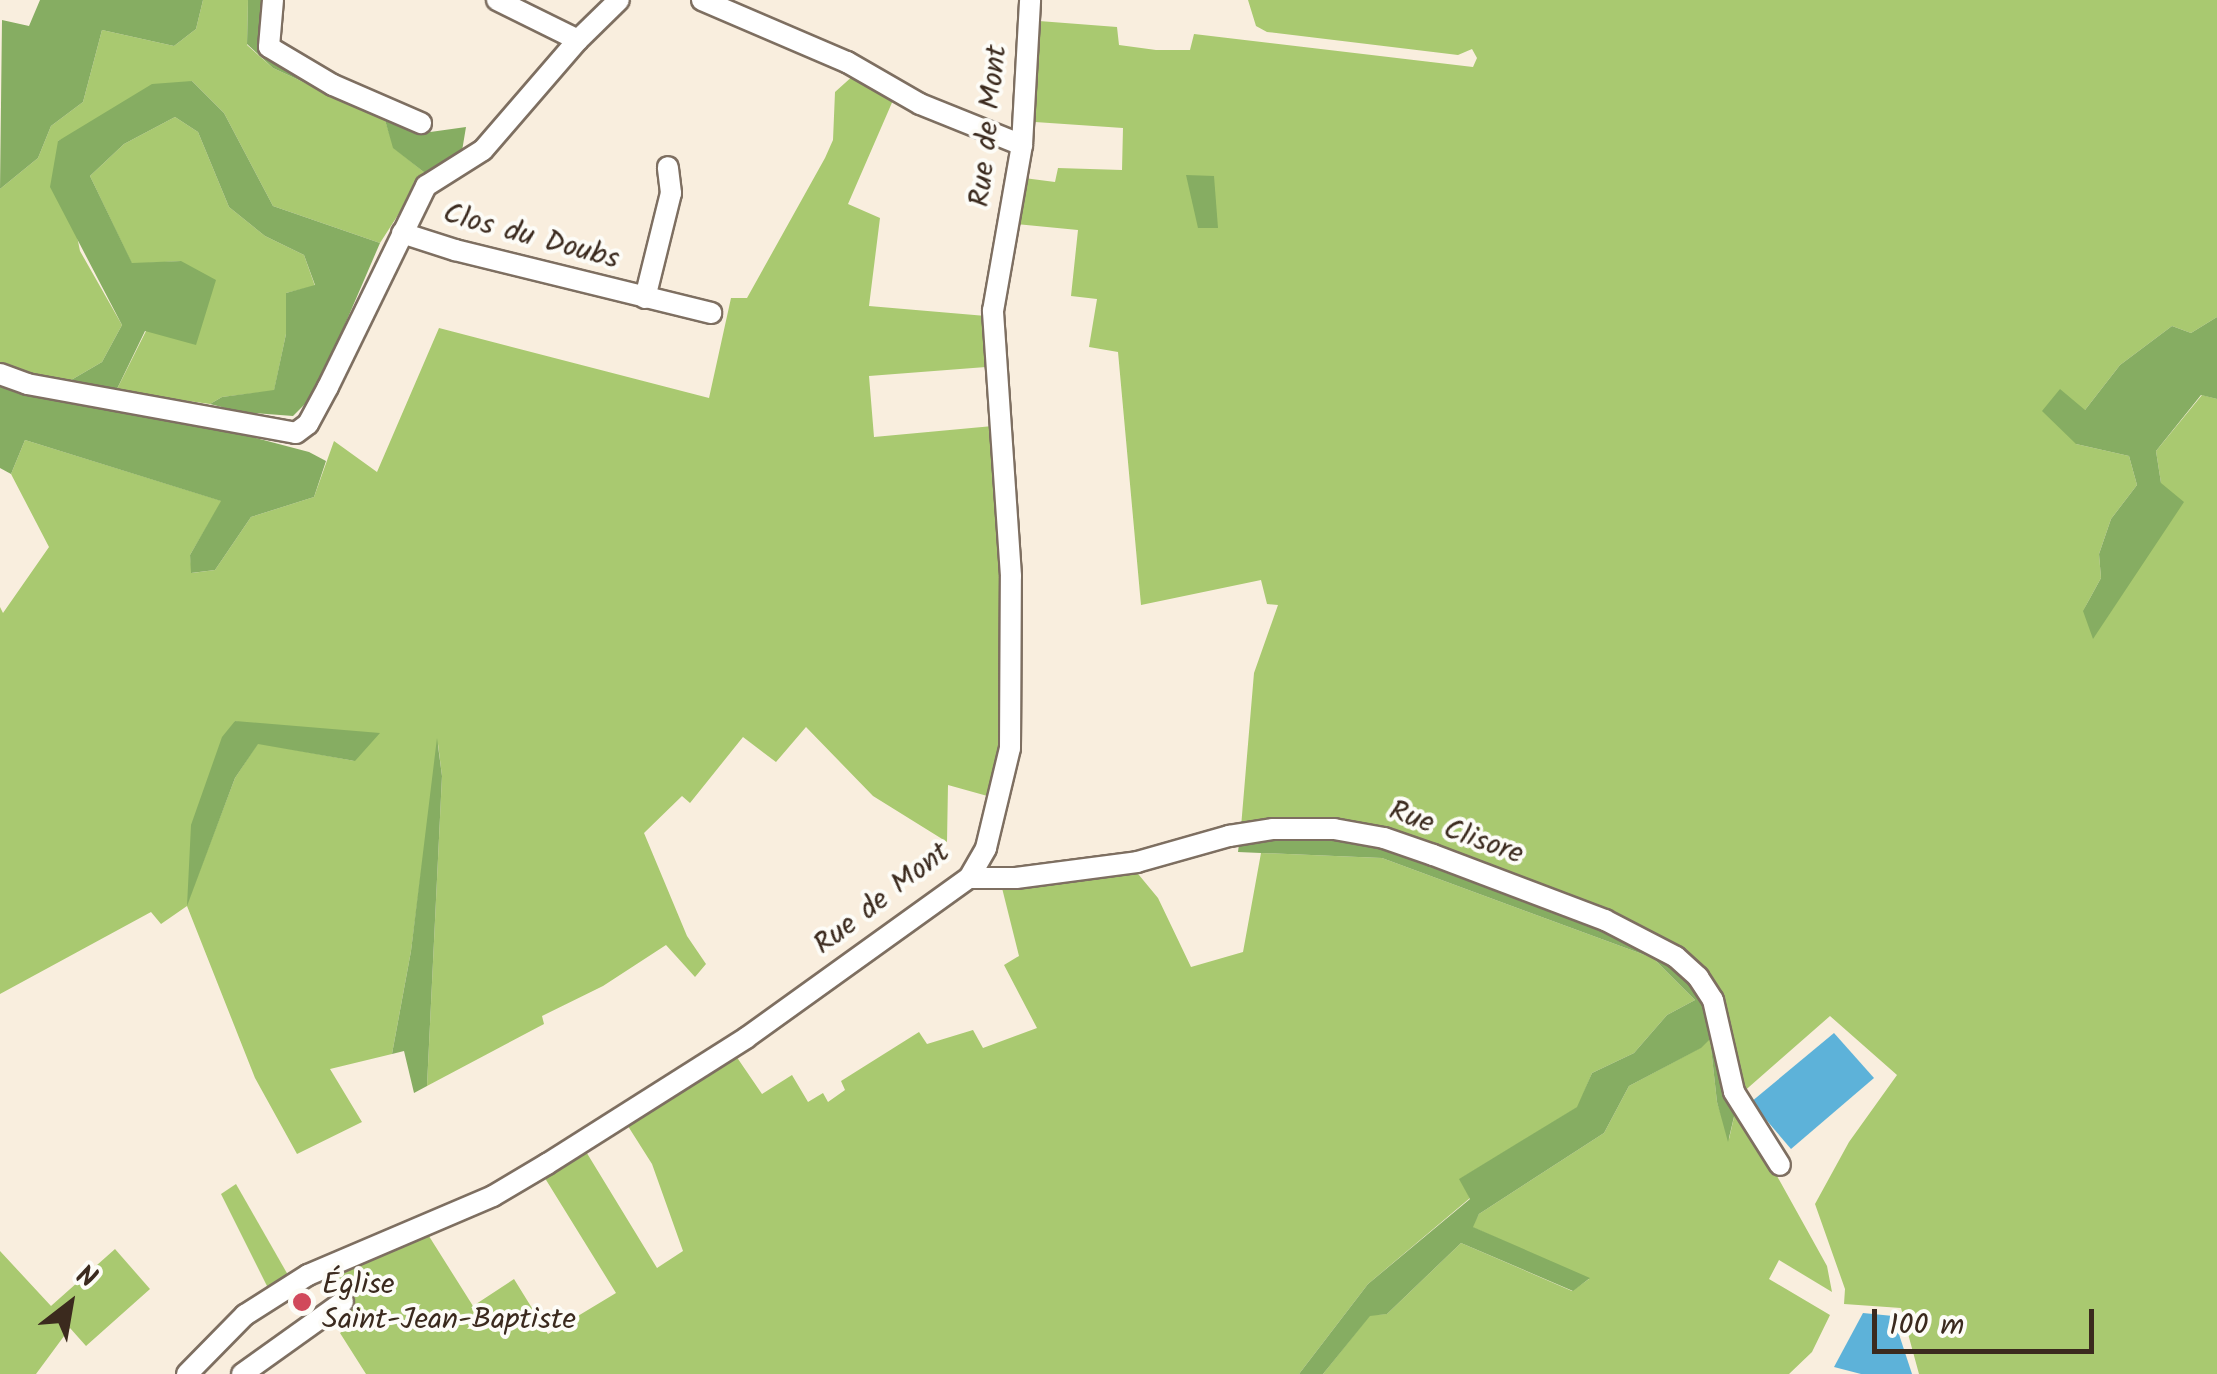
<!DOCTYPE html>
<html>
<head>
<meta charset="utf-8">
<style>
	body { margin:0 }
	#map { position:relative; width:2217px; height:1374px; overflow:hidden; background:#f9eede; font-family:Kalam,sans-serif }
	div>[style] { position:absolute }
	.green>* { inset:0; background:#a9c970 }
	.forest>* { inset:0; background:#86ad62 }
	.water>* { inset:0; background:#5db2d9 }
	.roads { filter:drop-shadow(2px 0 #7e6f61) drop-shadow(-2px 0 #7e6f61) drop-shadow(0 2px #7e6f61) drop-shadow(0 -2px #7e6f61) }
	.minor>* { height:20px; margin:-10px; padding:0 10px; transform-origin:10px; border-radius:10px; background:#fff }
	.dots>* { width:28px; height:28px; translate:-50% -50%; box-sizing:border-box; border:5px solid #fdfcf7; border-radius:50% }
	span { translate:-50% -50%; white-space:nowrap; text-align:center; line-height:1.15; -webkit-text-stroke:8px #fdfcf7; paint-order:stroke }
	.street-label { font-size:30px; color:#3b2a1e }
	.poi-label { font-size:30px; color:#3b2a1e }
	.left { translate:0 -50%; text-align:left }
	.north { position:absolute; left:20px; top:1254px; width:100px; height:100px; -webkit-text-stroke:8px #fdfcf7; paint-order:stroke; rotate:31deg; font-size:28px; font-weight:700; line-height:40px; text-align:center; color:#3b2a1e }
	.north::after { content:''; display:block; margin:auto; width:35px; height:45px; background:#3b2a1e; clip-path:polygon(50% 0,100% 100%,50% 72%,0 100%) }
	.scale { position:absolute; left:1872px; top:1309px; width:222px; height:45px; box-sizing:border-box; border:5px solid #3b2a1e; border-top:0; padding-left:12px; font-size:30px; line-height:35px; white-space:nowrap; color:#3b2a1e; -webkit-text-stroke:8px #fdfcf7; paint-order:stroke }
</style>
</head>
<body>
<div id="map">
	<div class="green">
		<i style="clip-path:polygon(203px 0,248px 0,247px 45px,273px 68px,385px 120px,394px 148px,425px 173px,380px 243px,273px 206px,224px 113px,192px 81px,58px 141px,80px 251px,122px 325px,102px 362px,66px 383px,17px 376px,0 364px,0 189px,38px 158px,51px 126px,83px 102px,102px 30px,174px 46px,196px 29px)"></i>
		<i style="clip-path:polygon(1248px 0,2217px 0,2217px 317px,2191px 333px,2172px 326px,2120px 365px,2085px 410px,2076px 444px,2129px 456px,2137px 485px,2111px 519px,2099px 554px,2101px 578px,2083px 611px,2161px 483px,2156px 451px,2202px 395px,2217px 399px,2217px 1374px,1919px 1374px,1901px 1308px,1844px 1304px,1845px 1289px,1815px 1204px,1849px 1142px,1897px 1075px,1830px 1016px,1741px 1094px,1708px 982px,1425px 845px,1241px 827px,1254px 673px,1278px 605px,1267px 604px,1261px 580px,1141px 605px,1118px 352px,1089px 347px,1097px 299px,1071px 296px,1078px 230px,1015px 224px,1024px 178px,1055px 182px,1058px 168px,1122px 170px,1123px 128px,1035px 122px,1039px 21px,1117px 27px,1119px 45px,1156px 50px,1190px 50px,1194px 34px,1473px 67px,1477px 58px,1472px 49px,1458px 55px,1267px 32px,1256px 26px)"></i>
		<i style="clip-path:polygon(evenodd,855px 74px,894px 98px,848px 204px,880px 218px,869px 306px,986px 316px,986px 367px,869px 376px,874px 437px,993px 426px,1005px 578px,1002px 747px,991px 797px,948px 785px,947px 842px,873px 796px,806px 727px,776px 762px,743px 737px,690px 803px,682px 796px,644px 833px,687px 936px,706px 964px,695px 977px,666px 945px,603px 986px,542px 1016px,544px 1024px,427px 1086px,442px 776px,438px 744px,411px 951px,392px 1054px,330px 1069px,362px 1122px,297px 1154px,255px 1078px,187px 906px,161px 924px,151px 912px,0 994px,0 607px,3px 613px,49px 547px,11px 474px,25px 440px,222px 501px,190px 555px,192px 573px,215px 570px,251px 517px,314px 497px,334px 441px,377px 472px,439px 328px,709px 398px,731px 298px,747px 298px,825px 158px,833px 140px,835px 92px,855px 74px,235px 721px,355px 761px,258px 743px,235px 778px,188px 901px,235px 721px)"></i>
		<i style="clip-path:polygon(175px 117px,198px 132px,229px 207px,265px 236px,304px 255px,315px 286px,286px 293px,286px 334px,274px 391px,222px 397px,210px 404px,116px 391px,181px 261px,132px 264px,90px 176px,124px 144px)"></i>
		<i style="clip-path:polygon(1261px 853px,1382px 858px,1653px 958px,1695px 1000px,1667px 1015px,1634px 1053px,1592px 1073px,1578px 1107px,1460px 1179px,1470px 1198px,1368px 1284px,1299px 1374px,366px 1374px,340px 1333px,347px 1328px,332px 1308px,343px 1299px,334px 1275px,427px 1233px,473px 1306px,514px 1279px,548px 1334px,616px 1293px,543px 1175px,585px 1150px,657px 1268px,683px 1251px,652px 1164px,626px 1123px,736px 1056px,762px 1094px,792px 1075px,808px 1102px,823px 1093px,828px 1102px,845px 1090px,841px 1081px,919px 1032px,927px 1044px,973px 1030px,983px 1048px,1037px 1028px,1004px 965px,1019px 956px,1001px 884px,1134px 869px,1158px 898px,1191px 967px,1243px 952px)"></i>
		<i style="clip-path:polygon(1710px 1038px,1717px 1102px,1729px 1139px,1737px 1104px,1827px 1266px,1832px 1292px,1779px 1260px,1769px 1279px,1830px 1315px,1812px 1352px,1789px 1374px,1323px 1374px,1370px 1315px,1387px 1314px,1461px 1243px,1572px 1291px,1589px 1279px,1472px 1227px,1479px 1214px,1604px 1133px,1629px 1086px,1700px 1048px)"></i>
		<i style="clip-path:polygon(236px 1184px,288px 1275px,268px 1288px,221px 1194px)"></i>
		<i style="clip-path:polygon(115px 1249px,150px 1289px,86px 1346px,70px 1328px,36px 1374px,0 1374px,0 1251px,51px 1306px)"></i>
	</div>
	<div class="forest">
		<i style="clip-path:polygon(40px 0,203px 0,196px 29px,174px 46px,102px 30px,83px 102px,51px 126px,38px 158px,0 189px,2px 20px,29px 26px)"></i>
		<i style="clip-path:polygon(248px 0,267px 0,260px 32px,266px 50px,416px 134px,466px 127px,462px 151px,425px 173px,393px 148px,385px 120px,273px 68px,247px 44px)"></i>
		<i style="clip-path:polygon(192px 81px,224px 113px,273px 206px,380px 243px,315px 394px,293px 416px,241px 412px,210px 404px,222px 397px,274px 390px,286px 334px,286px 293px,315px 285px,304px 255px,265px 236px,229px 207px,198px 132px,175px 117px,124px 144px,90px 176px,132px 263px,181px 261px,216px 280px,196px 345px,145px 331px,116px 391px,66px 383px,102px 362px,122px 325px,50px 187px,58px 141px,152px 84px)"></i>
		<i style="clip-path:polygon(1186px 175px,1214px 176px,1218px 228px,1198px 228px)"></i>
		<i style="clip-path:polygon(2217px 317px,2217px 399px,2201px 395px,2156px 451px,2161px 483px,2184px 502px,2093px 639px,2083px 611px,2101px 578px,2099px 554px,2111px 519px,2137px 485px,2129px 456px,2076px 444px,2042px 411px,2060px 389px,2085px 410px,2120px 365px,2172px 326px,2191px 333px)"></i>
		<i style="clip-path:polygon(0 381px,6px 386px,129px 414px,237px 433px,309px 452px,326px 461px,314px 497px,251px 517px,215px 570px,191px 573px,190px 555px,221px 501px,25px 440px,11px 474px,0 468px)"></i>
		<i style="clip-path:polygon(235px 721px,380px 733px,355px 761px,258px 744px,235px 778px,187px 906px,191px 825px,222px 737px)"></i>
		<i style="clip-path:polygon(437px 738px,442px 776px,427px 1086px,414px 1093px,404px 1051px,392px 1054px,411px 951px)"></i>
		<i style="clip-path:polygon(1359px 826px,1624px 919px,1675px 943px,1708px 982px,1737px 1104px,1728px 1142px,1717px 1102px,1710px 1039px,1701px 1048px,1629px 1086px,1604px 1133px,1479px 1214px,1473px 1227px,1590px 1278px,1573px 1291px,1461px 1243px,1387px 1314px,1370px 1316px,1323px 1374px,1299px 1374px,1368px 1284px,1470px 1199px,1459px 1179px,1577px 1107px,1592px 1073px,1634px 1053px,1667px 1015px,1695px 1000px,1653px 958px,1382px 858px,1238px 852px,1241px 827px)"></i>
	</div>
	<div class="water">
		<i style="clip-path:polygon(1834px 1033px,1874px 1078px,1791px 1149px,1751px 1102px)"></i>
		<i style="clip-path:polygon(1863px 1313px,1893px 1316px,1912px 1374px,1861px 1374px,1834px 1367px)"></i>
	</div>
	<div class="roads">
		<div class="minor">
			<i style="left:273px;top:0;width:47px;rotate:94.9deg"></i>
			<i style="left:269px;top:47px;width:74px;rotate:30.7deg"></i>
			<i style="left:333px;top:85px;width:96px;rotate:23.4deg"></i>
			<i style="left:497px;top:0;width:90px;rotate:26.3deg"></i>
			<i style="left:702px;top:0;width:158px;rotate:23.2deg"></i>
			<i style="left:847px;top:62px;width:84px;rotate:29.9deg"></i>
			<i style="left:920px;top:104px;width:110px;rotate:21.9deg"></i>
			<i style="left:402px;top:233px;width:56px;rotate:17.8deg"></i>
			<i style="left:455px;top:250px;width:264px;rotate:13.8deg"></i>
			<i style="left:645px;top:298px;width:108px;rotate:-76.1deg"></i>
			<i style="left:671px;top:193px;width:26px;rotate:-97deg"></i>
			<i style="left:0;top:374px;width:29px;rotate:20deg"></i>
			<i style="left:27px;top:384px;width:273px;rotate:10.3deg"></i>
			<i style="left:296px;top:433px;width:15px;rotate:-37deg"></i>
			<i style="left:308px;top:424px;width:42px;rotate:-61.6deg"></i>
			<i style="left:328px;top:387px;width:224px;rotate:-64deg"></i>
			<i style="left:426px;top:186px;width:67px;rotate:-32.3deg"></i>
			<i style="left:483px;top:150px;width:145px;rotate:-49.2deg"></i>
			<i style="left:578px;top:40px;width:57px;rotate:-44.3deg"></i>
			<i style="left:969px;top:878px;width:47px"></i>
			<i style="left:1016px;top:878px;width:122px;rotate:-7.5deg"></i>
			<i style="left:1137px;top:862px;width:96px;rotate:-15.8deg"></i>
			<i style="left:1229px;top:836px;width:45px;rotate:-9deg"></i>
			<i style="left:1273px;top:829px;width:61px"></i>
			<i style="left:1334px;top:829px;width:51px;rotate:10.2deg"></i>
			<i style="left:1384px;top:838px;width:52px;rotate:19.1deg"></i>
			<i style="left:1433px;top:855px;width:184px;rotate:20.7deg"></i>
			<i style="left:1605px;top:920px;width:80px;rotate:27.5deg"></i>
			<i style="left:1676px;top:957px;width:30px;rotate:42deg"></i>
			<i style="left:1698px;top:977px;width:27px;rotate:57deg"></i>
			<i style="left:1713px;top:1000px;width:94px;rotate:77.1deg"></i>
			<i style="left:1734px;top:1092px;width:86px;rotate:57.8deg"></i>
			<i style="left:187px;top:1374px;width:83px;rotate:-45.5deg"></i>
			<i style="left:245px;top:1315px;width:75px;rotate:-32.4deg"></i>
			<i style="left:308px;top:1275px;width:201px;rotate:-23.1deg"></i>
			<i style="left:493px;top:1196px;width:63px;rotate:-30.7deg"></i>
			<i style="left:547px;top:1164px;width:236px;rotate:-32.3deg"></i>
			<i style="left:746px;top:1038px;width:274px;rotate:-35.7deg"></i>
			<i style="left:969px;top:878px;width:34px;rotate:-60deg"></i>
			<i style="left:986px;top:848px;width:103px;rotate:-76.5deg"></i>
			<i style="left:1010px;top:748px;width:172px;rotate:-89.7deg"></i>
			<i style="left:1011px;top:576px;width:266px;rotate:-93.9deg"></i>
			<i style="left:993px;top:311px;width:169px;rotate:-80.1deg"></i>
			<i style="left:1022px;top:145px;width:145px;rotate:-86.8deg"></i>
			<i style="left:242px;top:1374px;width:124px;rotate:-35.5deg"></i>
		</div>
	</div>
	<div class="dots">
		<i style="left:302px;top:1302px;background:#d1495b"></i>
	</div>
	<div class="street-label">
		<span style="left:989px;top:126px;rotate:-84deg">Rue de Mont</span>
		<span style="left:531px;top:237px;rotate:15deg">Clos du Doubs</span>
		<span style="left:1456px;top:833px;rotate:19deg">Rue Clisore</span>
		<span style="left:882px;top:899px;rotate:-38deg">Rue de Mont</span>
	</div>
	<div class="poi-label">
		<span class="left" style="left:322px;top:1302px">Église<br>Saint-Jean-Baptiste</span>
	</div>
	<div class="north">N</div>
	<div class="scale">100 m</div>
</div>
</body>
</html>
